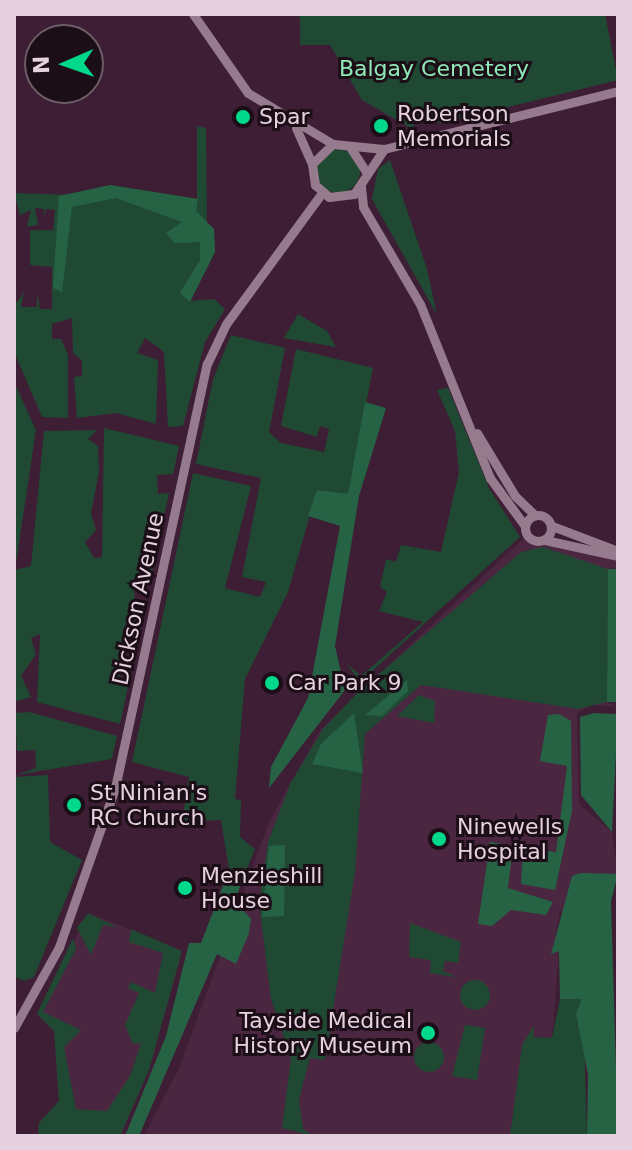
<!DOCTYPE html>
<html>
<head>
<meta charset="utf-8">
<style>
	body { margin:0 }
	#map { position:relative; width:632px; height:1150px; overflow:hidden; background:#3d1e34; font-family:"DejaVu Sans",sans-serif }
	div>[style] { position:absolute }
	.built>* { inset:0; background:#4b2640 }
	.green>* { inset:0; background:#204934 }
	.round { border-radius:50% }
	.forest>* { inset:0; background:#266345 }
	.secondary>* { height:9px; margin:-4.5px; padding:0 4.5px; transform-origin:4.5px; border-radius:4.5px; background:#957b8d }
	.secondary>.ring { margin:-4.5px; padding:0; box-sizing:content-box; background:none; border:9px solid #957b8d; border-radius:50% }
	.dots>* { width:22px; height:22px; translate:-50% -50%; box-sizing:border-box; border:4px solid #1c0e17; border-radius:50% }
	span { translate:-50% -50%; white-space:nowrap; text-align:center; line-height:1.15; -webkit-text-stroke:6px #1c0e17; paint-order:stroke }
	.park-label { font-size:22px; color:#8fe9b7 }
	.poi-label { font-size:22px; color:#e6d1df }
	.left { translate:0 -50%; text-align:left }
	.right { translate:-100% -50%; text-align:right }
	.street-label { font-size:22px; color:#e6d1df }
	.frame { position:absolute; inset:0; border:16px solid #e6d1df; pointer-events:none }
	.north { position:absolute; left:24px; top:24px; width:80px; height:80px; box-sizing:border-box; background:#1c0e17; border:2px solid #6d5c67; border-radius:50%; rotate:268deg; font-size:22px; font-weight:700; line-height:32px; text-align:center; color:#e6d1df }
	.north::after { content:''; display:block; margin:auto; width:28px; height:36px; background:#00d98c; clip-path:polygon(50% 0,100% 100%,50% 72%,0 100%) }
</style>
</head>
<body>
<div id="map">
	<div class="built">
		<i style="clip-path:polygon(526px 536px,618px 556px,618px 567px,608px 569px,607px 702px,618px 707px,590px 705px,577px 714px,579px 804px,612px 832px,618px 874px,560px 911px,552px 954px,559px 951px,552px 1039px,560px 1136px,144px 1136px,180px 1066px,269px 822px,321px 729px)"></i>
		<i style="clip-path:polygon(88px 913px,182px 951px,149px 1070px,120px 1136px,38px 1136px,39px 1123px,59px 1101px,54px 1031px,37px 1014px)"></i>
	</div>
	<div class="green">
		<i style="clip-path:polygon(286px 14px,605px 14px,618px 80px,443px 123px,415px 122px,412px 129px,362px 100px,330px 45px,300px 45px,300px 17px)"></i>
		<i style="clip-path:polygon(197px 126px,206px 128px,207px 229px,214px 229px,215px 252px,190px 301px,214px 299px,225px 309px,205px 342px,183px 426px,168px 427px,164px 352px,145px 338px,137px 353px,158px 360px,156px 424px,116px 413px,77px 418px,74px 377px,82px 376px,82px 361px,73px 353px,72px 318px,52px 324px,52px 339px,61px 339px,68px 355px,68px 418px,42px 417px,14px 352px,14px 306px,24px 292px,21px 307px,37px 307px,37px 292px,40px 309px,52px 309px,52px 267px,30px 265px,30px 230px,53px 230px,55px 210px,46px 209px,43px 219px,44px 209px,35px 208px,38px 225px,27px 227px,31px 210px,20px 215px,14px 193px,74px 195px,110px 185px,197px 199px)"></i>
		<i class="round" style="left:316px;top:149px;width:44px;height:44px"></i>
		<i style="clip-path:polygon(390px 160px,427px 269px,437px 315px,372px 199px,378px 169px)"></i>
		<i style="clip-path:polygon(298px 314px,327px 331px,336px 347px,284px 338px)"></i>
		<i style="clip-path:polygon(231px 335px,285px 348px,269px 432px,281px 443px,324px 452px,329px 429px,320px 426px,317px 437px,281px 426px,296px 349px,373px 368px,348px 495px,317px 490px,288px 592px,245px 679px,235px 799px,241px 800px,240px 837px,255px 849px,242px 881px,229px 870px,221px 820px,182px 822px,189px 777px,132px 762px,193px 473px,251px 486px,225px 588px,260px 597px,266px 582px,242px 577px,261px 478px,196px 464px,213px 379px)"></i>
		<i style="clip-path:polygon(14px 382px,36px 430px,15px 570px,31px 566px,44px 431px,97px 430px,88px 439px,98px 446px,99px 471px,91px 514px,96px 530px,85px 542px,94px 558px,102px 557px,104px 428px,179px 446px,173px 474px,157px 475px,158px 494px,169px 493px,151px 577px,134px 578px,135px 608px,145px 607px,136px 653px,122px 652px,119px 681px,129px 682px,120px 724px,37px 702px,40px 634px,31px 638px,36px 654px,21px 676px,31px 697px,14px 702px)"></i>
		<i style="clip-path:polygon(448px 388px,489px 488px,520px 537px,360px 682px,346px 663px,361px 676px,423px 622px,379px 611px,387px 592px,380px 587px,386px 559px,396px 562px,401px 545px,441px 552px,459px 472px,455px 431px,437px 390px)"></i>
		<i style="clip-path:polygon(543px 547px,608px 569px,607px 702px,578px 709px,421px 685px,365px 734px,355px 872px,325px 1060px,310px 1058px,299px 1099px,303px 1129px,313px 1136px,282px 1128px,291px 1058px,271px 999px,259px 903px,268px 842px,290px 784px,323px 729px,358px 692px,521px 552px)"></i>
		<i style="clip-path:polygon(419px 695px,435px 701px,434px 723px,397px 716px)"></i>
		<i style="clip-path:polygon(29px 712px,117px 736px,112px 759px,16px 775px,36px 768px,35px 750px,17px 751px,15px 713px)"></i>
		<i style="clip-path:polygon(48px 775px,50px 842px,82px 860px,34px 977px,25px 981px,14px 977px,14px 777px)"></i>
		<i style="clip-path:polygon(88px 913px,117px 927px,103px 925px,91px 955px,77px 928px)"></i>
		<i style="clip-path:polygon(410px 923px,461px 942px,458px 963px,445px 961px,443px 971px,457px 977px,430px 973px,431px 960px,409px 957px)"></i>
		<i style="clip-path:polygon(131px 929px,182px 951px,149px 1070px,120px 1136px,38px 1136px,39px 1123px,59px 1101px,54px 1031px,37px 1014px,73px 938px,76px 949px,43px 1012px,81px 1030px,64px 1047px,76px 1109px,107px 1111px,130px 1076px,141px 1043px,133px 1044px,125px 1025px,139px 993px,128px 988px,131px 982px,155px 993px,163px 953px,129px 942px)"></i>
		<i class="round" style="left:460px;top:980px;width:30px;height:30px"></i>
		<i style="clip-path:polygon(583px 998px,587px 1136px,510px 1136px,522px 1045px,534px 1025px,533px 1037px,552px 1038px,560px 999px)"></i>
		<i style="clip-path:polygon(465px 1025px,485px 1028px,477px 1080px,452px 1076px)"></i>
		<i class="round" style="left:414px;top:1042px;width:30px;height:30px"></i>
	</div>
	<div class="forest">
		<i style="clip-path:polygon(110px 185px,198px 199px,196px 211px,214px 229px,215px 252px,190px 302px,180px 293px,200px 260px,200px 242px,175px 243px,166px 233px,182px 222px,116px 198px,72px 207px,62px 292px,53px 288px,59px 196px)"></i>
		<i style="clip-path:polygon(365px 402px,386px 408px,359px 496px,335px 646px,345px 690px,269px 788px,271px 767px,308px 698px,340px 526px,308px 516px,317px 490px,348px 494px)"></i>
		<i style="clip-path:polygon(608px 569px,618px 569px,618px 702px,607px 702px)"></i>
		<i style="clip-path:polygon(407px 680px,408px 691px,382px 716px,365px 715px)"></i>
		<i style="clip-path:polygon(354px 713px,363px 773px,312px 764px,321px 744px)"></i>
		<i style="clip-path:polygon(594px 713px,618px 714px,612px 832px,581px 795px,580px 717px)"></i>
		<i style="clip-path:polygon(559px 714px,571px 721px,572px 811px,555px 890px,521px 884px,523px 848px,556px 852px,567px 766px,540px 761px,548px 715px)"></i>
		<i style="clip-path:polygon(490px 842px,521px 847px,512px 854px,508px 888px,553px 902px,546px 915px,511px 910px,492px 926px,478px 924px)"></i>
		<i style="clip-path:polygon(285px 845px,284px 916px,262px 917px,269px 846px)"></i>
		<i style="clip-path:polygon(229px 870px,242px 881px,235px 901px,251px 919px,249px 933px,236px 964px,217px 954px,139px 1136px,125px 1136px,166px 1036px,189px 943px,201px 943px)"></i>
		<i style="clip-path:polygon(581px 873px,618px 874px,611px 901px,618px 1136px,587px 1136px,588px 1075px,576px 1014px,582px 999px,560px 999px,559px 951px,551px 954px,572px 876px)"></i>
	</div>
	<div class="secondary">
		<i style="left:193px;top:14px;width:96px;rotate:55.2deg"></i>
		<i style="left:248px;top:93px;width:99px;rotate:31deg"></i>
		<i style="left:296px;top:128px;width:39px;rotate:66deg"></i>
		<i style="left:350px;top:147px;width:30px;rotate:57deg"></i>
		<i style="left:384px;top:149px;width:54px;rotate:123.7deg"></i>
		<i style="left:354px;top:194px;width:25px;rotate:173deg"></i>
		<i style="left:329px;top:197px;width:18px;rotate:-139deg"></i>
		<i style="left:315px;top:185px;width:21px;rotate:-98deg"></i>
		<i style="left:312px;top:164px;width:29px;rotate:-44deg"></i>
		<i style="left:333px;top:144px;width:51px;rotate:5.6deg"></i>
		<i style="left:384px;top:149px;width:241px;rotate:-13.9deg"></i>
		<i style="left:361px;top:187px;width:20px;rotate:84deg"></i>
		<i style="left:363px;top:207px;width:113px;rotate:59.6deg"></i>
		<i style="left:420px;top:304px;width:188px;rotate:68.1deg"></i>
		<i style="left:490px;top:478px;width:59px;rotate:53.9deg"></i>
		<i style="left:477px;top:433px;width:74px;rotate:58.9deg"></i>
		<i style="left:515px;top:496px;width:28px;rotate:44deg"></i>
		<i class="ring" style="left:525px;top:515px;width:17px;height:17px"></i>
		<i style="left:552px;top:526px;width:71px;rotate:20.7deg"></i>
		<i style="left:545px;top:540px;width:75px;rotate:12.4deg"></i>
		<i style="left:14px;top:1028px;width:93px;rotate:-60.9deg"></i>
		<i style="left:59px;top:947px;width:169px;rotate:-70.6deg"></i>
		<i style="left:115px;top:788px;width:434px;rotate:-77.8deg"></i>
		<i style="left:207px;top:364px;width:44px;rotate:-64.6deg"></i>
		<i style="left:226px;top:324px;width:162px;rotate:-53.8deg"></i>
	</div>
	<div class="dots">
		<i style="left:243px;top:117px;background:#00d98c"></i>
		<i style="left:381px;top:126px;background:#00d98c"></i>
		<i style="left:272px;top:683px;background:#00d98c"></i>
		<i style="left:74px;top:805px;background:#00d98c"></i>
		<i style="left:439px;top:839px;background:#00d98c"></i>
		<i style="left:185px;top:888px;background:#00d98c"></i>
		<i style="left:428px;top:1033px;background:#00d98c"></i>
	</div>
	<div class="park-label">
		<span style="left:434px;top:69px">Balgay Cemetery</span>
	</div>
	<div class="poi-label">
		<span class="left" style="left:397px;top:126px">Robertson<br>Memorials</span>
		<span class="left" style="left:259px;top:117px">Spar</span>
		<span class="left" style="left:288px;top:683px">Car Park 9</span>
		<span class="left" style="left:90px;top:805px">St Ninian's<br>RC Church</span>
		<span class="left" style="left:457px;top:839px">Ninewells<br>Hospital</span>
		<span class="left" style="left:201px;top:888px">Menzieshill<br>House</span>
		<span class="right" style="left:412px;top:1033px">Tayside Medical<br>History Museum</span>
	</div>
	<div class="street-label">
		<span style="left:138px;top:599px;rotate:-78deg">Dickson Avenue</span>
	</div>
	<div class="frame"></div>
	<div class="north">N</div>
</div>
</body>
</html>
